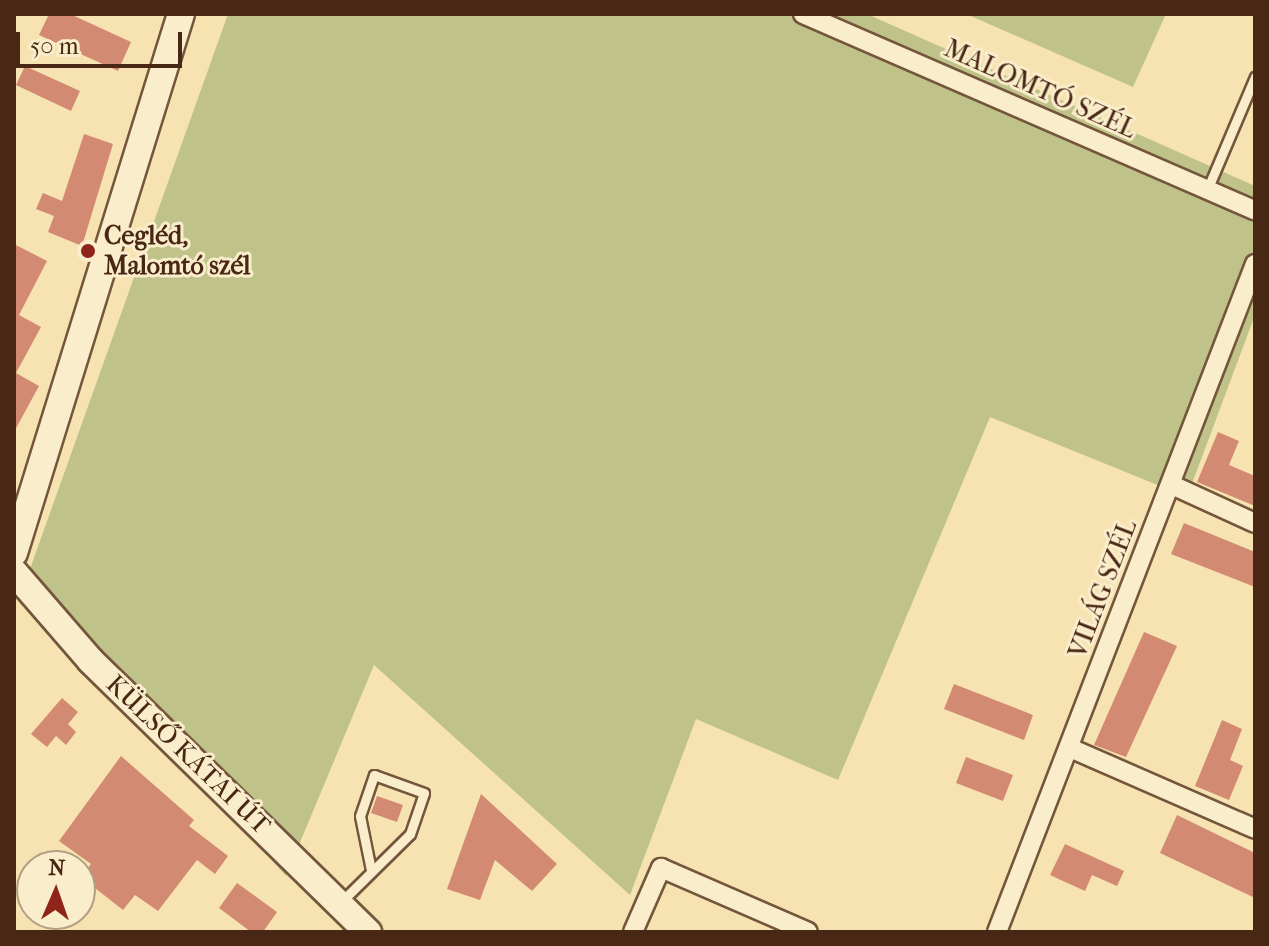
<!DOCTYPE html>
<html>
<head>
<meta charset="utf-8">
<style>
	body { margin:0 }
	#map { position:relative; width:1269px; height:946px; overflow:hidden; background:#f7e3b1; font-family:"IM FELL French Canon",serif }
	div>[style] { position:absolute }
	.green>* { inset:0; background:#bfc38a }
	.building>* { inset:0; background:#d28a72 }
	.roads { filter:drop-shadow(2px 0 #74563c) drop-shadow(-2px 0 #74563c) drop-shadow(0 2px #74563c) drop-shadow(0 -2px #74563c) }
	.service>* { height:9px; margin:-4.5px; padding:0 4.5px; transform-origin:4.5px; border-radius:4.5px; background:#faedcc }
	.minor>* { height:18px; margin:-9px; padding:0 9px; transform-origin:9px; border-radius:9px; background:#faedcc }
	.secondary>* { height:26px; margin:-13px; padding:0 13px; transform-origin:13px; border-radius:13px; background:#faedcc }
	.dots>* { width:22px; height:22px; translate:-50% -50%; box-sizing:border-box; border:4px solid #faedcc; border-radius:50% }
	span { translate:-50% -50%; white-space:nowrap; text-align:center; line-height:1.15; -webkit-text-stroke:6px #faedcc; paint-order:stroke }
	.street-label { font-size:26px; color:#492715 }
	.poi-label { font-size:26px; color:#492715; font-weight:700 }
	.left { translate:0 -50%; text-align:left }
	.frame { position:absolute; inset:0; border:16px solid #492715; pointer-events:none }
	.north { position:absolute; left:16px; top:850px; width:80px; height:80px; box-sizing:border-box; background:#faedcc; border:2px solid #b39e83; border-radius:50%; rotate:2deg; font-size:22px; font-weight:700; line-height:32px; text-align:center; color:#492715 }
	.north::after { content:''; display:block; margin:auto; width:28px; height:36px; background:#8f2418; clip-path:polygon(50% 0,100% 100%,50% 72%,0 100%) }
	.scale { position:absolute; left:16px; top:32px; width:166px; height:36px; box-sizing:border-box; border:4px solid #492715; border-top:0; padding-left:10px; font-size:24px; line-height:28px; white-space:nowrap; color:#492715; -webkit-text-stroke:6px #faedcc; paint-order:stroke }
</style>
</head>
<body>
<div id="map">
	<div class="green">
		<i style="clip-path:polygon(228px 14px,867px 14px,1255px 186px,1255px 315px,1187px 497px,990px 417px,838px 780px,696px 719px,630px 895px,374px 665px,286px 876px,159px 736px,20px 597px)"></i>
		<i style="clip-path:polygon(966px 14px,1166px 14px,1133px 87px)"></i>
	</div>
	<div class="building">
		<i style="clip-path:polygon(49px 14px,70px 14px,131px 42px,118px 71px,39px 35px)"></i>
		<i style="clip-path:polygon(25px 66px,80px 91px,71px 111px,16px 85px)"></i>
		<i style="clip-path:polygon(84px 134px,113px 144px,82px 246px,48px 232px,54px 216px,36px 209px,43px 193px,62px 201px)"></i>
		<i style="clip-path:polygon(14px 244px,47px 261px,19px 315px,41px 327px,16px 373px,39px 386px,14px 432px)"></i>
		<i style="clip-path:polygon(1218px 432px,1239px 441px,1229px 465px,1255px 476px,1255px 506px,1197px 482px)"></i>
		<i style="clip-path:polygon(1184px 523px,1255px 552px,1255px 587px,1171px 554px)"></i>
		<i style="clip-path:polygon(1144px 632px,1177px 646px,1126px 757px,1094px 745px)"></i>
		<i style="clip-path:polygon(954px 684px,1033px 715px,1024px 740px,944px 709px)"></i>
		<i style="clip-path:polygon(62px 698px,78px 712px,68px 724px,76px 732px,66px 745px,56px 736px,47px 747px,31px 734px)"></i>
		<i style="clip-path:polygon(1222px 720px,1242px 729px,1230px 760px,1243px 766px,1229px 800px,1195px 786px)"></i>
		<i style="clip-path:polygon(121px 756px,194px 820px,189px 826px,228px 856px,215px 874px,197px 860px,158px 911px,135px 895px,123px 910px,81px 877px,91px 864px,59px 841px)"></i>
		<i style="clip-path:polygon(966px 757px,1013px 775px,1003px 801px,956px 783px)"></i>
		<i style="clip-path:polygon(481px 794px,557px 864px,532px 891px,495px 860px,480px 900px,447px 889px)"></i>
		<i style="clip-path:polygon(377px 796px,403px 805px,397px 822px,371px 813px)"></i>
		<i style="clip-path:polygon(1177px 815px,1255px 853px,1255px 898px,1160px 853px)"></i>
		<i style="clip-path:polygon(1065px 844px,1124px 871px,1117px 886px,1092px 875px,1085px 891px,1050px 875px)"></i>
		<i style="clip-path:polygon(237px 883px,277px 912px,263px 932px,251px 932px,219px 908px)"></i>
	</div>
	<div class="roads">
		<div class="service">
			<i style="left:1207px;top:190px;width:123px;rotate:-67deg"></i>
			<i style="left:342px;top:901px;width:95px;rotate:-44.6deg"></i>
			<i style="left:410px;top:834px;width:43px;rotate:-71.1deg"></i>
			<i style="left:424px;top:793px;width:53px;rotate:-160.2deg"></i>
			<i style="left:374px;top:775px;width:43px;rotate:108.9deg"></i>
			<i style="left:360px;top:816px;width:55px;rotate:78.5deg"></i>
		</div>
		<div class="minor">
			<i style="left:803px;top:14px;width:493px;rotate:23.5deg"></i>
			<i style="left:1172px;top:485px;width:91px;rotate:24.6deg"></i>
			<i style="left:1070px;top:748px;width:202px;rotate:23.6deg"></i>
			<i style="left:633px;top:932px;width:70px;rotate:-66.4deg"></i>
			<i style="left:661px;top:868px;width:160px;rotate:23.5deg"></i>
			<i style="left:997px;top:932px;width:716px;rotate:-68.88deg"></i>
		</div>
		<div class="secondary">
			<i style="left:14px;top:553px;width:564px;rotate:-72.79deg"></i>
			<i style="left:14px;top:572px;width:118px;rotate:49.1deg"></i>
			<i style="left:91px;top:661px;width:388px;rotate:44.4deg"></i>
		</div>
	</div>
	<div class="dots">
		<i style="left:88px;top:251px;background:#8f2418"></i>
	</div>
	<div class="street-label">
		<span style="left:1040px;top:89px;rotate:24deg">MALOMTÓ SZÉL</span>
		<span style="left:1103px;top:589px;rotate:-69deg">VILÁG SZÉL</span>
		<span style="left:188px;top:755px;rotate:44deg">KÜLSŐ KÁTAI ÚT</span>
	</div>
	<div class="poi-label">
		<span class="left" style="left:104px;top:251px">Cegléd,<br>Malomtó szél</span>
	</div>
	<div class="frame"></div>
	<div class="north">N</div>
	<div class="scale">50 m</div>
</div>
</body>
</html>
